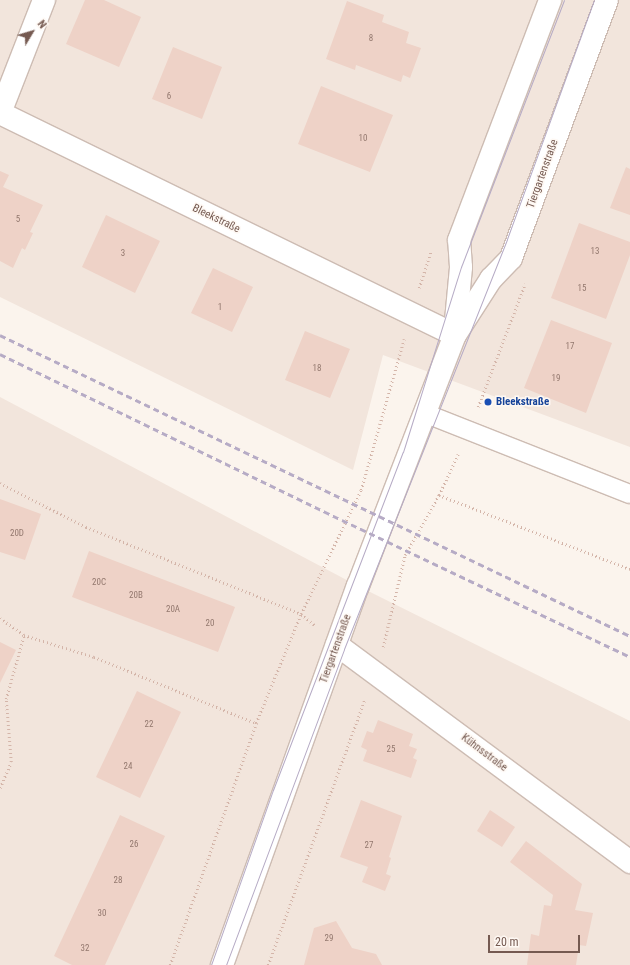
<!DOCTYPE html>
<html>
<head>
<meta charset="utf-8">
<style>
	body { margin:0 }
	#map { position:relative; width:630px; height:965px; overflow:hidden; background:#fbf4ed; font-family:"Roboto Condensed",sans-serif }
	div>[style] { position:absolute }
	.residential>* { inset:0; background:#f2e5dc }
	.building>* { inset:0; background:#eed2c7 }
	.path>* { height:2.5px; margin-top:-1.25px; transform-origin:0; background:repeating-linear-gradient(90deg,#d4b5a9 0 1px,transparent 0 4px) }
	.roads { filter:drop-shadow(1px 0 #cdbcb3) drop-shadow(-1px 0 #cdbcb3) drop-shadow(0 1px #cdbcb3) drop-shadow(0 -1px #cdbcb3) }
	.service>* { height:18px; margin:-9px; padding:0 9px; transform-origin:9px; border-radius:9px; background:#fff }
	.minor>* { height:22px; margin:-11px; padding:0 11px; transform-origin:11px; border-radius:11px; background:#fff }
	.secondary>* { height:22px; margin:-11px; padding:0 11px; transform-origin:11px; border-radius:11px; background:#fff }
	.tram>* { height:1px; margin:-0.5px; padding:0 0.5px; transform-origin:0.5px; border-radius:0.5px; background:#b6abc5 }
	.rail>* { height:3px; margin-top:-1.5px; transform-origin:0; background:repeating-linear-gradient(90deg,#b6abc5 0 6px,transparent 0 10px) }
	.dots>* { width:11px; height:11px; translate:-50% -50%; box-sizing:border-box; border:2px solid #fef8f3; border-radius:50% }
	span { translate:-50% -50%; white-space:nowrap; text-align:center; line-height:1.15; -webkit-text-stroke:3px #fef8f3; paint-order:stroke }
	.number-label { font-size:9px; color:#93786e }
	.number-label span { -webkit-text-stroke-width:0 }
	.street-label { font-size:11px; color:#755a51 }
	.transit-label { font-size:11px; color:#164399; font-weight:700 }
	.left { translate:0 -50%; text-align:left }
	.north { position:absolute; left:12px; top:12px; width:40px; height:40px; -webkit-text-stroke:3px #fef8f3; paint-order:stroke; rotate:52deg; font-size:11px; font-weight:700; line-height:16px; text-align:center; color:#755a51 }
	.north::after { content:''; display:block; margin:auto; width:14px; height:18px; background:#755a51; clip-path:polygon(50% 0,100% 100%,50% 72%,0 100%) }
	.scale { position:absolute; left:488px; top:935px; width:92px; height:18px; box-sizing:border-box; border:2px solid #755a51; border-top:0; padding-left:5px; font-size:12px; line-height:14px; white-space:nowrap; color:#755a51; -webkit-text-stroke:3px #fef8f3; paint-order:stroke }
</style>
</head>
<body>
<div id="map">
	<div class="residential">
		<i style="clip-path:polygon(0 0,630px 0,630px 447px,383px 355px,353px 470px,0 297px)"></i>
		<i style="clip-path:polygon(0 397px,358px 586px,630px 721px,630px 965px,0 965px)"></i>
	</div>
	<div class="building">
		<i style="clip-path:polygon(85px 0,104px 0,141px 17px,119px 67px,66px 44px)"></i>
		<i style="clip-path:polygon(347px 1px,384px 15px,382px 22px,409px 32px,406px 43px,421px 48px,410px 78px,403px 75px,401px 82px,356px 65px,355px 70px,326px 59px)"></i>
		<i style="clip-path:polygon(173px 47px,222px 67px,202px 119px,152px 99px)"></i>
		<i style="clip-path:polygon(321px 86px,393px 115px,370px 172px,298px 144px)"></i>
		<i style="clip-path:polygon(626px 167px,630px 169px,630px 215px,610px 208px)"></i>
		<i style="clip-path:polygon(0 171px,9px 175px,3px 187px,43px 205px,30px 232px,33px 233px,25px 250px,22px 248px,13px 268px,0 261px)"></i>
		<i style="clip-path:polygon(106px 215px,160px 241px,135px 293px,82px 267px)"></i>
		<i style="clip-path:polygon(579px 223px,630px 242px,630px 255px,606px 319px,551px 298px)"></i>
		<i style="clip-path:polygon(213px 268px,253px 287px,232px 332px,191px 313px)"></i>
		<i style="clip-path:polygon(551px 320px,612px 343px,586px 413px,524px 388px)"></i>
		<i style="clip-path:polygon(305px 331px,350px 349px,330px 398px,285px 380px)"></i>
		<i style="clip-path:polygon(0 499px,41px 514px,25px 560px,0 552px)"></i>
		<i style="clip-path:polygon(89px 551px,235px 607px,218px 652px,72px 597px)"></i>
		<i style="clip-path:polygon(0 642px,16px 650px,0 683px)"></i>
		<i style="clip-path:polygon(137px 691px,181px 712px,140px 798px,96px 777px)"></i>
		<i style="clip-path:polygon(378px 720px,413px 734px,409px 746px,417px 749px,413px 758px,417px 760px,411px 778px,363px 761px,367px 750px,361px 747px,367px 731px,373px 733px)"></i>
		<i style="clip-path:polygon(361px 800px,402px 816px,389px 857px,391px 858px,386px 874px,391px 876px,385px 891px,362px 882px,368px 867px,340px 857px)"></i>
		<i style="clip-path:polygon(490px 810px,515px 827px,502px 847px,477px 831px)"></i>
		<i style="clip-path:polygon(120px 815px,165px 836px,105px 965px,72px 965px,54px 956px)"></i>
		<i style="clip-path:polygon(526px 841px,582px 884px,575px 910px,593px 913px,586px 946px,579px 945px,576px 965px,527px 965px,531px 934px,539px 936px,544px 905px,551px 906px,553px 895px,510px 862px)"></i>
		<i style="clip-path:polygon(336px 921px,352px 948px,376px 954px,382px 965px,304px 965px,314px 928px)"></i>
	</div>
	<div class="path">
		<i style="left:419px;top:288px;width:39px;rotate:-72deg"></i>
		<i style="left:478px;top:407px;width:132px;rotate:-69.1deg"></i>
		<i style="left:0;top:483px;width:97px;rotate:27.1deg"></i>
		<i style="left:86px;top:527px;width:232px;rotate:22deg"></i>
		<i style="left:301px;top:614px;width:19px;rotate:39deg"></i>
		<i style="left:439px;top:495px;width:205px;rotate:21.2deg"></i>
		<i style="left:0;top:618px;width:29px;rotate:35deg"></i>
		<i style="left:24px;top:635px;width:73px;rotate:17.4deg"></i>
		<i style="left:94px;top:657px;width:175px;rotate:22.2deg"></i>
		<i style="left:383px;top:647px;width:95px;rotate:-76.6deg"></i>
		<i style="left:405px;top:555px;width:69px;rotate:-60.5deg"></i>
		<i style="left:439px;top:495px;width:45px;rotate:-65.1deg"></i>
		<i style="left:0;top:788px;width:28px;rotate:-67deg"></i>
		<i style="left:11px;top:762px;width:63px;rotate:-94.5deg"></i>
		<i style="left:6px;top:699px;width:66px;rotate:-74.3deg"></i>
		<i style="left:170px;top:965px;width:257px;rotate:-70.4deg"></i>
		<i style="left:256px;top:723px;width:118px;rotate:-67.6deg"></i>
		<i style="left:301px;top:614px;width:138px;rotate:-64.2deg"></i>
		<i style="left:361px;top:490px;width:157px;rotate:-74.1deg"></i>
		<i style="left:268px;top:965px;width:283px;rotate:-70deg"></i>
	</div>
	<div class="roads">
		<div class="service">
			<i style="left:424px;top:413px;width:221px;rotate:21.5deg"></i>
		</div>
		<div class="minor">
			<i style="left:44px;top:0;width:121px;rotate:111.3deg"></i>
			<i style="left:0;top:113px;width:506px;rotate:26.01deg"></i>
			<i style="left:337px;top:645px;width:365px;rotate:36.5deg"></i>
		</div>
		<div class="secondary">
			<i style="left:455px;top:331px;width:64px;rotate:-84.6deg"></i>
			<i style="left:461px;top:267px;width:27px;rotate:-94deg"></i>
			<i style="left:459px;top:240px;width:257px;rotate:-69.2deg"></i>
			<i style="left:222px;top:965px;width:403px;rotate:-70.3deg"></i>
			<i style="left:358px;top:586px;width:269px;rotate:-68.9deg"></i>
			<i style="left:455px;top:335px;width:67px;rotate:-57.3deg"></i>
			<i style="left:491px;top:279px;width:29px;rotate:-46deg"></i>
			<i style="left:511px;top:258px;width:275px;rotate:-69.6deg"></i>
		</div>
	</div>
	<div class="tram">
		<i style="left:211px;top:965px;width:186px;rotate:-70.5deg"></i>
		<i style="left:273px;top:790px;width:362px;rotate:-69deg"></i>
		<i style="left:403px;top:452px;width:194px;rotate:-72.6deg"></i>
		<i style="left:461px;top:267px;width:286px;rotate:-68.9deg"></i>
		<i style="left:226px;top:965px;width:337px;rotate:-69.5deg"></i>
		<i style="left:344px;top:649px;width:441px;rotate:-68.3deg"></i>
		<i style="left:507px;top:239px;width:254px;rotate:-70deg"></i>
	</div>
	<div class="rail">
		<i style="left:0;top:335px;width:698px;rotate:25.54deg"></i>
		<i style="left:0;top:354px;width:380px;rotate:25.9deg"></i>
		<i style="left:342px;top:520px;width:319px;rotate:25.4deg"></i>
	</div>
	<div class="dots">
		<i style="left:488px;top:402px;background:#1a4fb4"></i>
	</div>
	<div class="number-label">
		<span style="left:371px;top:38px">8</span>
		<span style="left:169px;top:96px">6</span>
		<span style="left:363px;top:138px">10</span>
		<span style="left:18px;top:219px">5</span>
		<span style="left:595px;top:251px">13</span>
		<span style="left:123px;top:253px">3</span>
		<span style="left:582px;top:288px">15</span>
		<span style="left:220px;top:307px">1</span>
		<span style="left:570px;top:346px">17</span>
		<span style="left:317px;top:368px">18</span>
		<span style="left:556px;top:378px">19</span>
		<span style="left:17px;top:533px">20D</span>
		<span style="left:99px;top:582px">20C</span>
		<span style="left:136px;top:595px">20B</span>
		<span style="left:173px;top:609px">20A</span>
		<span style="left:210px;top:623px">20</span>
		<span style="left:149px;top:724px">22</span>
		<span style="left:391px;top:749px">25</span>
		<span style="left:128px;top:766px">24</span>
		<span style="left:134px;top:844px">26</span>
		<span style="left:369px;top:845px">27</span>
		<span style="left:118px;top:880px">28</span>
		<span style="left:102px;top:913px">30</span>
		<span style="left:329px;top:938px">29</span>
		<span style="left:85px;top:948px">32</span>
	</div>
	<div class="street-label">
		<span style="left:543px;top:174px;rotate:-70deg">Tiergartenstraße</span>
		<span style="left:216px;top:219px;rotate:26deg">Bleekstraße</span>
		<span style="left:336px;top:649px;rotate:-70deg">Tiergartenstraße</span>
		<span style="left:484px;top:753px;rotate:37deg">Kühnsstraße</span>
	</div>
	<div class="transit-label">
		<span class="left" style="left:496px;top:402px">Bleekstraße</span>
	</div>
	<div class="north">N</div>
	<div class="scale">20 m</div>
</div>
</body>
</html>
